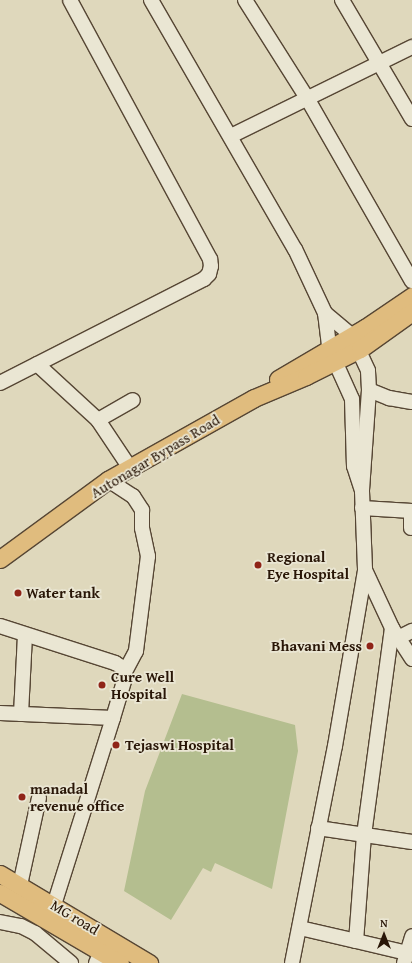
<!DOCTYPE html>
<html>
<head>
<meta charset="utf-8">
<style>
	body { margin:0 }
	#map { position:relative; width:412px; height:963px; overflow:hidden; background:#dfd8bc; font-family:"Gentium Book Plus",serif }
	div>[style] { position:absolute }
	.green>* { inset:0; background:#b4be8f }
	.roads { filter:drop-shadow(1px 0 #564634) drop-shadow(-1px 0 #564634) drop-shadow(0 1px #564634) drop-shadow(0 -1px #564634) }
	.minor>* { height:14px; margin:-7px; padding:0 7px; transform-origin:7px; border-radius:7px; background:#eae6d3 }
	.major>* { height:17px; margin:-8.5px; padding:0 8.5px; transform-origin:8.5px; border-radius:8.5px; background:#e0bc7e }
	.dots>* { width:11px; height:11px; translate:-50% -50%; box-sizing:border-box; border:2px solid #eae6d3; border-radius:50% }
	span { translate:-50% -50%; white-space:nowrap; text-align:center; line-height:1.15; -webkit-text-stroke:3.5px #eae6d3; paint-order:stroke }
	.street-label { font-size:15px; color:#291607 }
	.poi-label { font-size:15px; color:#291607; font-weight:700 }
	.left { translate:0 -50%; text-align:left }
	.right { translate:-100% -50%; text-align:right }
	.north { position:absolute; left:364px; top:915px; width:40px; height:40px; -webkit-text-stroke:3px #eae6d3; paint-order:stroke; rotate:0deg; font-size:11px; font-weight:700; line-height:16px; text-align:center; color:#291607 }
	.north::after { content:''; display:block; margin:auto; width:14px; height:18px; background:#291607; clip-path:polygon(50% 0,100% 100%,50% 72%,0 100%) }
</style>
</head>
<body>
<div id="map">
	<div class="green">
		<i style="clip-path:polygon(182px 694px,295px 725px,298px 751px,272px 889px,215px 863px,211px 872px,203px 868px,171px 920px,124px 891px,145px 791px)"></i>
	</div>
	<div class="roads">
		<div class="minor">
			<i style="left:151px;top:0;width:288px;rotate:60deg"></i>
			<i style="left:295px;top:249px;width:71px;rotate:64.9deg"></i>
			<i style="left:325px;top:313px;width:35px;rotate:83deg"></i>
			<i style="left:329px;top:348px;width:56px;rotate:65.7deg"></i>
			<i style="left:352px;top:399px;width:67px;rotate:88.3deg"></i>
			<i style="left:354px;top:466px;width:26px;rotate:72deg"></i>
			<i style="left:245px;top:0;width:116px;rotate:57.7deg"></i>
			<i style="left:307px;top:98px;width:211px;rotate:60.2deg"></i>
			<i style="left:342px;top:0;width:138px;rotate:59.5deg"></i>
			<i style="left:231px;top:136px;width:202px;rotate:-26.2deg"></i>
			<i style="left:325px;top:313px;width:35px;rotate:40deg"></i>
			<i style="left:352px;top:336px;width:38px;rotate:65deg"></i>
			<i style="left:368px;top:371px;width:19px;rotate:87deg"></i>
			<i style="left:369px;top:390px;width:101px;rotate:94deg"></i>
			<i style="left:362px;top:491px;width:79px;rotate:87.8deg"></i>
			<i style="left:365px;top:570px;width:64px;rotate:65deg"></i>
			<i style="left:392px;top:628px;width:37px;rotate:57deg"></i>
			<i style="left:37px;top:364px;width:83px;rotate:42.6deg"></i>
			<i style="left:98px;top:420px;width:58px;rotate:56.3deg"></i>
			<i style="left:0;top:383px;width:229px;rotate:-27deg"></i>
			<i style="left:204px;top:279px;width:7px;rotate:-45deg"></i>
			<i style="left:209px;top:274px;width:8px;rotate:-76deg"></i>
			<i style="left:211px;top:266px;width:7px;rotate:-98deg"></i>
			<i style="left:210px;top:259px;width:294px;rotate:-118.4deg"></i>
			<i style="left:369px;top:390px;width:22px;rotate:22deg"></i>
			<i style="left:389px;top:398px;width:23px;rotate:10deg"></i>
			<i style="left:98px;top:420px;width:40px;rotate:-29.7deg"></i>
			<i style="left:108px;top:480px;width:30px;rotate:33deg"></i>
			<i style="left:133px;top:496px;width:17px;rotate:57deg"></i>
			<i style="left:142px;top:510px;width:18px;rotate:90deg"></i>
			<i style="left:142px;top:528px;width:29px;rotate:78deg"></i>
			<i style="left:148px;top:556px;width:96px;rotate:97.2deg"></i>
			<i style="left:136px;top:651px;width:24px;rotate:118deg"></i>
			<i style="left:362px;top:508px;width:50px;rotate:3.4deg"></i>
			<i style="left:411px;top:528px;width:17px;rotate:-90deg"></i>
			<i style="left:0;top:626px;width:121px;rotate:17.8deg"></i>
			<i style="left:115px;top:663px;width:8px;rotate:30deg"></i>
			<i style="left:122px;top:667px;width:11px;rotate:75deg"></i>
			<i style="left:125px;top:678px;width:42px;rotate:106.7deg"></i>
			<i style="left:113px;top:718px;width:113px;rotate:-177.5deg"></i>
			<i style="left:392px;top:628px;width:209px;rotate:97.7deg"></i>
			<i style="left:364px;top:835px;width:106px;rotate:94.3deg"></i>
			<i style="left:356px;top:941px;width:52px;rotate:13.2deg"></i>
			<i style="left:398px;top:638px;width:16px;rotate:-27deg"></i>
			<i style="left:21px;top:714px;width:79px;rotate:-87.1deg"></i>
			<i style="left:318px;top:828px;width:95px;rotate:8.5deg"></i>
			<i style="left:20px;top:885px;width:89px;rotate:-77.7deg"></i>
			<i style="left:54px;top:905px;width:196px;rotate:-72.5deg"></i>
			<i style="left:0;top:922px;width:21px;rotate:11deg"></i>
			<i style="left:21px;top:926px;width:16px;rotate:27deg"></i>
			<i style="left:35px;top:933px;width:47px;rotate:39.8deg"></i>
			<i style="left:300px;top:928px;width:57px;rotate:13.1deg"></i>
			<i style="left:96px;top:963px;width:12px;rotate:-66deg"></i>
			<i style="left:292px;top:963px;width:221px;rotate:-78.8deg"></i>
			<i style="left:335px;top:746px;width:179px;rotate:-80.3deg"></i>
			<i style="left:404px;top:963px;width:28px;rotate:-73deg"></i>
		</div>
		<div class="major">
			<i style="left:278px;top:379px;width:101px;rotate:-30.4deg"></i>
			<i style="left:365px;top:328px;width:57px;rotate:-34.2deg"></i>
			<i style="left:0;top:559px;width:134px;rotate:-36.2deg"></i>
			<i style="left:108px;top:480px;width:167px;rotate:-29.3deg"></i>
			<i style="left:254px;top:398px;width:56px;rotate:-22.9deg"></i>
			<i style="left:306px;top:376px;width:60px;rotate:-26.6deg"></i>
			<i style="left:360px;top:349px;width:64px;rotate:-35.4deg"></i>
			<i style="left:0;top:874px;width:174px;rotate:30.9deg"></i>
			<i style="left:0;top:893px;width:139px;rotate:30.3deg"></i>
		</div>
	</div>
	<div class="dots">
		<i style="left:258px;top:565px;background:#8f2418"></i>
		<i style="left:18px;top:593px;background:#8f2418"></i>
		<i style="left:370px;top:646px;background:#8f2418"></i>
		<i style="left:102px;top:685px;background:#8f2418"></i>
		<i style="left:116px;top:745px;background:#8f2418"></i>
		<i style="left:22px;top:797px;background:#8f2418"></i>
	</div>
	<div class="street-label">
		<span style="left:155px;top:456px;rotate:-31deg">Autonagar Bypass Road</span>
		<span style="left:75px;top:917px;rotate:31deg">MG road</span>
	</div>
	<div class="poi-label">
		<span class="left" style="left:267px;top:565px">Regional<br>Eye Hospital</span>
		<span class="left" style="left:26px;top:593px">Water tank</span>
		<span class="right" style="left:362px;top:646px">Bhavani Mess</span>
		<span class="left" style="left:111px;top:685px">Cure Well<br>Hospital</span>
		<span class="left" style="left:125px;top:745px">Tejaswi Hospital</span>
		<span class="left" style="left:30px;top:797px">manadal<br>revenue office</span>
	</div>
	<div class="north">N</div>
</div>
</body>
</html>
